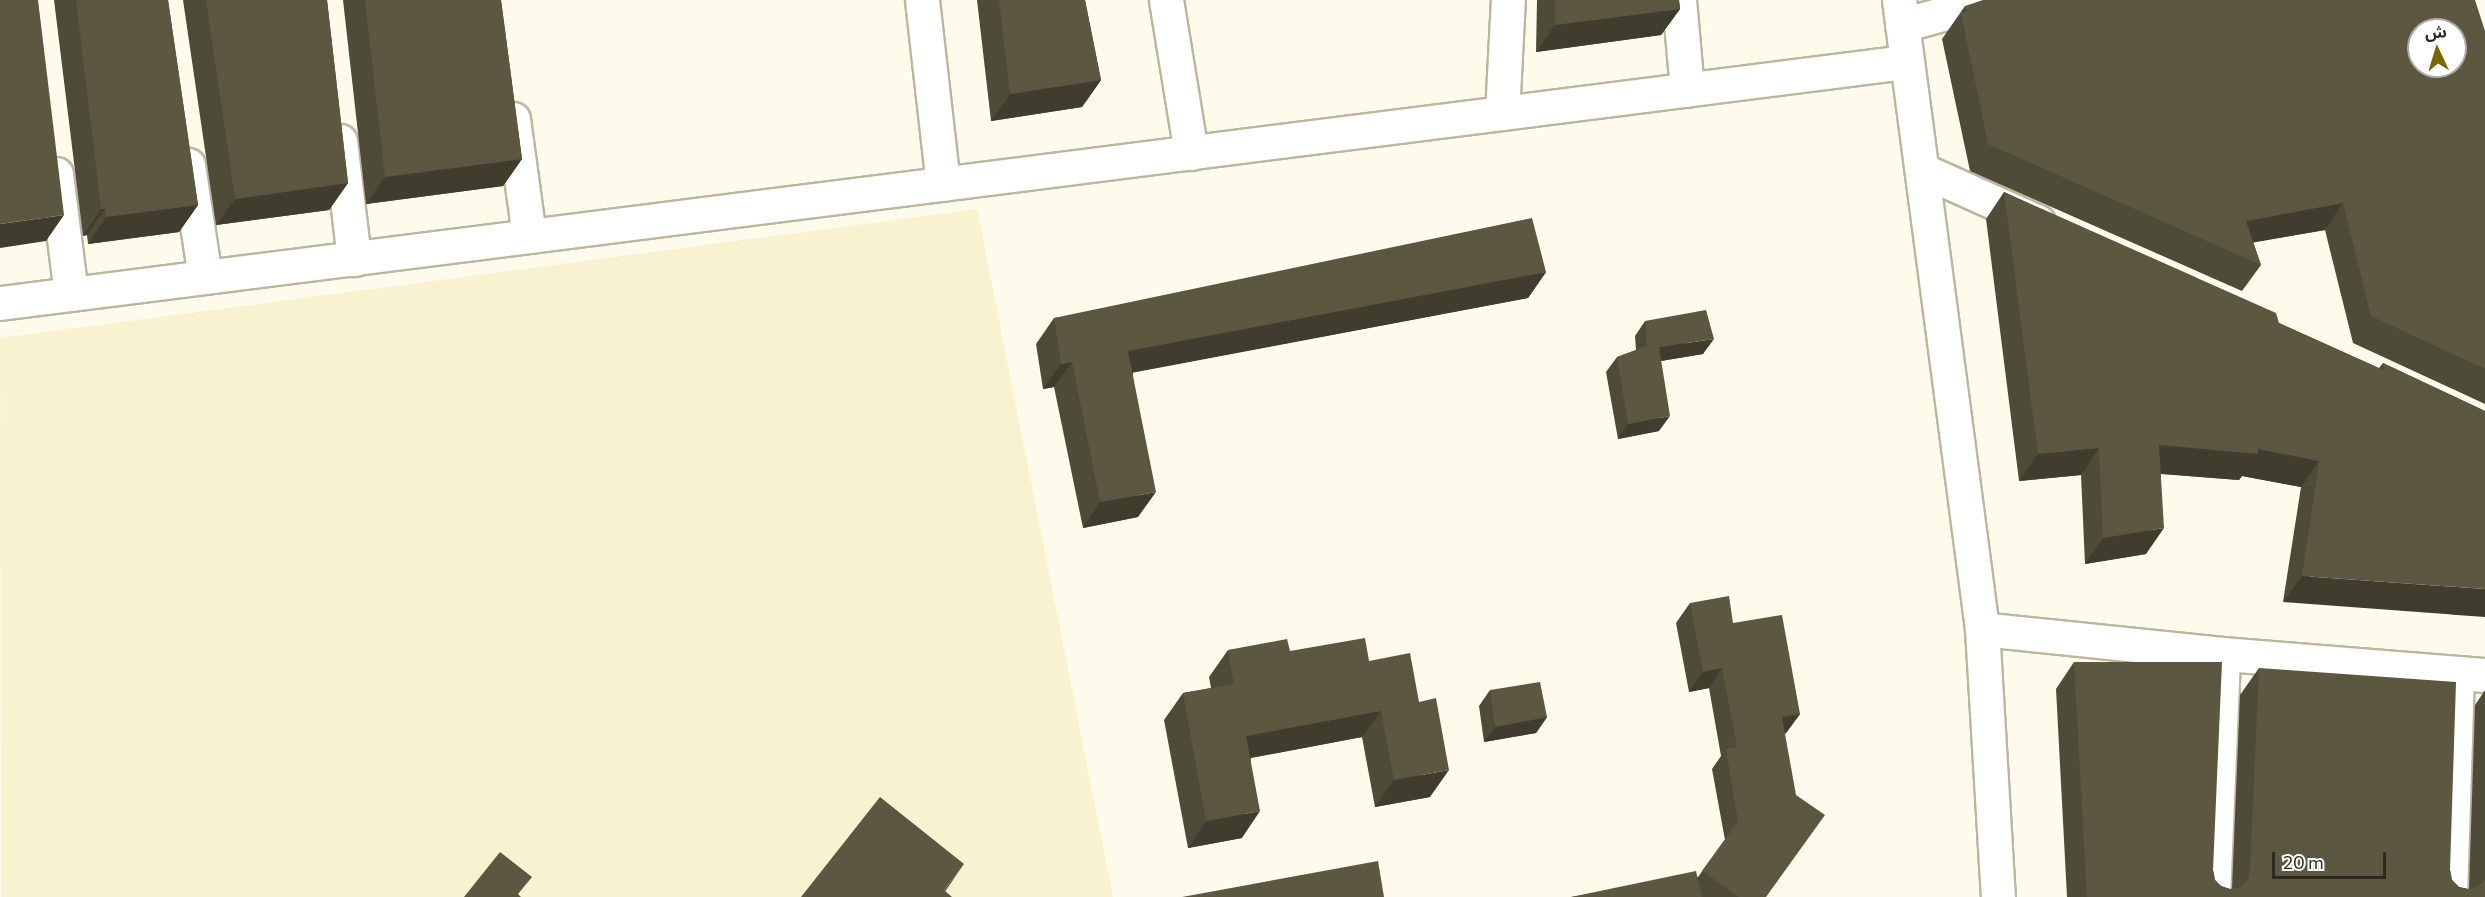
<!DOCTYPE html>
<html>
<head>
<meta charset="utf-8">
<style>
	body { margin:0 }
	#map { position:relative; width:2485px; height:897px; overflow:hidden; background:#fefbec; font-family:Commissioner,"Noto Sans Arabic",sans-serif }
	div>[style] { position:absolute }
	.built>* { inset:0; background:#f8f2d0 }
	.roads { filter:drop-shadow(2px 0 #bbb69d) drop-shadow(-2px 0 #bbb69d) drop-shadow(0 2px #bbb69d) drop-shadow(0 -2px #bbb69d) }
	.minor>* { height:33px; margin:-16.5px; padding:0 16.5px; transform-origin:16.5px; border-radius:16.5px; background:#fff }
	.wall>* { inset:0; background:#4e4b38 }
	.shaded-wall>* { inset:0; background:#403d2e }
	.building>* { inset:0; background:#5b5741 }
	span { translate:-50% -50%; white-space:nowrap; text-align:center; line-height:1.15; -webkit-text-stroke:6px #fff; paint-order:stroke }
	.north { position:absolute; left:2407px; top:18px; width:60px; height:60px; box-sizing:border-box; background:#fff; border:2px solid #abaaa6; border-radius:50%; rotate:356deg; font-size:16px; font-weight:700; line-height:24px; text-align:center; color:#2d2b21 }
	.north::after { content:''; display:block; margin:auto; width:21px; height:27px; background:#796800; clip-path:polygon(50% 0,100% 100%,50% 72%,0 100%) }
	.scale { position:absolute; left:2272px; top:852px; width:114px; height:27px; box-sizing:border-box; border:3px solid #2d2b21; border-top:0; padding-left:8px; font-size:18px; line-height:21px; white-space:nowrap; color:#2d2b21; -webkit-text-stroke:4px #fff; paint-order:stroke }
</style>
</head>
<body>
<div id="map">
	<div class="built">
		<i style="clip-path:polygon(977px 209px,1113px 897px,1px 897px,0 338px)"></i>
	</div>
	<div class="roads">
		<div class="minor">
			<i style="left:922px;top:0;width:185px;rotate:83.5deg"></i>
			<i style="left:1166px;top:0;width:155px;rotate:80.7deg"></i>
			<i style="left:1679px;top:0;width:90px;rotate:84.9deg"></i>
			<i style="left:1899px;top:0;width:634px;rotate:82.48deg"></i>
			<i style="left:1982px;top:629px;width:268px;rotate:86.6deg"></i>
			<i style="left:1902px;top:25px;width:94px;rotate:-15.4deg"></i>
			<i style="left:1502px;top:113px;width:113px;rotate:-87deg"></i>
			<i style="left:513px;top:119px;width:118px;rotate:82.2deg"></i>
			<i style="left:340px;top:141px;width:119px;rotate:83.2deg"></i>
			<i style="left:188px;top:165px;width:113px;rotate:81.4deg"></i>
			<i style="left:1922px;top:170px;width:127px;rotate:24.1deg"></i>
			<i style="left:56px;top:174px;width:121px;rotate:82.9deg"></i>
			<i style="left:0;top:303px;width:1921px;rotate:-7.21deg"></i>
			<i style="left:1982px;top:629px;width:242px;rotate:5.9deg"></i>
			<i style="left:2223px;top:654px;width:263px;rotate:4.6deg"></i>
			<i style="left:2213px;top:897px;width:243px;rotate:-87.6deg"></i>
			<i style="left:2450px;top:897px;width:224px;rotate:-88.2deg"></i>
		</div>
	</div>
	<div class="wall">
		<i style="clip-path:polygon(54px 0,168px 0,198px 205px,179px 232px,88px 244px,87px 235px,83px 236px)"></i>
		<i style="clip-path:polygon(183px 0,327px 0,348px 183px,329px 210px,216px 225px)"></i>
		<i style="clip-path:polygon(343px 0,501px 0,522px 159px,503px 186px,366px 204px)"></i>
		<i style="clip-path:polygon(977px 0,1085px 0,1101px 80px,1082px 107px,991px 121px)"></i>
		<i style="clip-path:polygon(1537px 0,1679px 0,1680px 9px,1661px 35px,1536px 52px)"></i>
		<i style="clip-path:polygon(1965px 6px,2485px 31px,2485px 404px,2353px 343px,2325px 230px,2253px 242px,2261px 265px,2242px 291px,1970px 171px,1942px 39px)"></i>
		<i style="clip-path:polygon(2004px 192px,2279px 323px,2379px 368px,2383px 363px,2485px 411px,2283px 602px,2301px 487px,2242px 476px,2239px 480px,2161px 474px,2146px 554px,2085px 564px,2081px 475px,2019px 481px,1986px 219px)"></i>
		<i style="clip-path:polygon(1546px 272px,1528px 298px,1133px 372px,1138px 517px,1083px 528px,1054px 387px,1043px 389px,1036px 344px,1054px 318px)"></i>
		<i style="clip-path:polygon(1645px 321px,1703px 354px,1661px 361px,1659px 431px,1618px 439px,1606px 372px,1617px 357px,1636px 350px,1635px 336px)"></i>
		<i style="clip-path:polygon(1690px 603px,1733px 623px,1800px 714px,1786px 733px,1785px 734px,1766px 897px,1571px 897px,1698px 877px,1725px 840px,1712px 769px,1721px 756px,1709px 688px,1689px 692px,1676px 623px)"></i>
		<i style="clip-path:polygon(1228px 650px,1290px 651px,1369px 661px,1430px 797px,1375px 807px,1362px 737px,1251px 758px,1242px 838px,1188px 848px,1164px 720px,1183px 693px,1211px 688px,1209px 677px)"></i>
		<i style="clip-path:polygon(2074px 662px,2213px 870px,2215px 880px,2221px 886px,2230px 889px,2232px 889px,2240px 695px,2259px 668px,2450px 870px,2452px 880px,2459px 887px,2468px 889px,2469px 889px,2475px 705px,2485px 690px,2485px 897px,2067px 897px,2056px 689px)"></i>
		<i style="clip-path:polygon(1490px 690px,1547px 717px,1536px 733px,1484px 742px,1479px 706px)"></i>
	</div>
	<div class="shaded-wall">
		<i style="clip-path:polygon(1680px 9px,1661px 35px,1536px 52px,1555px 25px)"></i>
		<i style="clip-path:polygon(1101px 80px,1082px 107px,991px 121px,1010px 94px)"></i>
		<i style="clip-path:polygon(522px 159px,503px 186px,366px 204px,385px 177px)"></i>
		<i style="clip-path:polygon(348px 183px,329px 210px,216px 225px,235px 199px)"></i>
		<i style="clip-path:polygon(2343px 203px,2325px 230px,2228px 247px,2246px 221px)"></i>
		<i style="clip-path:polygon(198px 205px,179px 232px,88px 244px,106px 217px)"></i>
		<i style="clip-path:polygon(101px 209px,105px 209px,87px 235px,83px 236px)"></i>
		<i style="clip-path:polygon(64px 215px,46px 241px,0 248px,0 224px)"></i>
		<i style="clip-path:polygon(1546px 272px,1528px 298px,1110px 377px,1128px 351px)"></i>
		<i style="clip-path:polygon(1714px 339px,1703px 354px,1648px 363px,1659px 347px)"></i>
		<i style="clip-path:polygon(1072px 362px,1054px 387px,1043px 389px,1061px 364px)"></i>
		<i style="clip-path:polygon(1670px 416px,1659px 431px,1618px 439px,1628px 424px)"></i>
		<i style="clip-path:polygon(2159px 445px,2258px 449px,2319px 461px,2301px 487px,2242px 476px,2239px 480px,2140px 472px)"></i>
		<i style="clip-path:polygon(2099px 448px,2081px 475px,2019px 481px,2038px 454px)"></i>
		<i style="clip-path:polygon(1156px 492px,1138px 517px,1083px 528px,1100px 502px)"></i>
		<i style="clip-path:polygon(2164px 528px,2146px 554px,2085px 564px,2103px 538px)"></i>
		<i style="clip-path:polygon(2302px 576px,2485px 589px,2485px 617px,2283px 602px)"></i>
		<i style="clip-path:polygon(1722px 668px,1709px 688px,1689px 692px,1703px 672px)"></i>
		<i style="clip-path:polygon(1381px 711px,1362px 737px,1228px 762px,1246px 736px)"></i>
		<i style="clip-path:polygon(1800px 714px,1786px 733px,1768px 737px,1782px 717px)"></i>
		<i style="clip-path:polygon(1547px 717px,1536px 733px,1484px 742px,1495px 727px)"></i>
		<i style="clip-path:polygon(1449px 770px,1430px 797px,1375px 807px,1394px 780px)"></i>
		<i style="clip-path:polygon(1260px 811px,1242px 838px,1188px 848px,1206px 821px)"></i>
		<i style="clip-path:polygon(964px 864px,946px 890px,940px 897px,939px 897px)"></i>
	</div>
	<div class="building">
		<i style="clip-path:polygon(0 0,38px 0,64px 215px,0 224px)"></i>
		<i style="clip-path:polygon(76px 0,168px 0,198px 205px,106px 217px,105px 209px,101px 209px)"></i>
		<i style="clip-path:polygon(206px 0,327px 0,348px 183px,235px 199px)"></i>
		<i style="clip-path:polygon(365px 0,501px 0,522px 159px,385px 177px)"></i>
		<i style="clip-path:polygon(999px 0,1085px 0,1101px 80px,1010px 94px)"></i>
		<i style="clip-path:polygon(1555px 0,1679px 0,1680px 9px,1555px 25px)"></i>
		<i style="clip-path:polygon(evenodd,1983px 0,2475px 0,2485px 31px,2485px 369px,2371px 316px,2343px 203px,2246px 221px,2261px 265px,1988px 144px,1961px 13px,1967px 11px,1965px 6px,1983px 0,2419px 30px,2455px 30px,2455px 66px,2419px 66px,2419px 30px)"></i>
		<i style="clip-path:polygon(2004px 192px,2276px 313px,2279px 323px,2385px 371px,2383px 363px,2485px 411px,2485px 589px,2302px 576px,2319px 461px,2258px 449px,2258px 454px,2159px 445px,2164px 528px,2103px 538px,2099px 448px,2038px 454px)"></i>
		<i style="clip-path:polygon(1532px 218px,1546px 272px,1128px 351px,1156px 492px,1100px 502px,1072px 362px,1061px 364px,1054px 318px)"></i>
		<i style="clip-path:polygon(1706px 310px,1714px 339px,1659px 347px,1670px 416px,1628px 424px,1617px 357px,1647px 346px,1645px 321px)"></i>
		<i style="clip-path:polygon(1729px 596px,1733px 623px,1782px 615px,1800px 714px,1782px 717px,1796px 795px,1825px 815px,1766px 897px,1739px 897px,1702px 871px,1738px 821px,1726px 749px,1737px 747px,1722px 668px,1703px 672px,1690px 603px)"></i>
		<i style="clip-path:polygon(1365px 638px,1369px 661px,1410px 653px,1419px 702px,1436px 698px,1449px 770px,1394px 780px,1381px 711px,1246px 736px,1260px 811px,1206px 821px,1183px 693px,1234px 684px,1228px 650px,1287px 639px,1290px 651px)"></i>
		<i style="clip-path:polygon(2074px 662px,2222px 662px,2213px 870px,2215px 880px,2221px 886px,2230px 889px,2241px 887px,2248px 880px,2250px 871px,2259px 668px,2456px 682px,2450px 870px,2452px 880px,2459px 887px,2468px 889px,2478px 887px,2485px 879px,2485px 897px,2087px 897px)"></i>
		<i style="clip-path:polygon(1540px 682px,1547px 717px,1495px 727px,1490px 690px)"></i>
		<i style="clip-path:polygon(880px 797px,964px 864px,944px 890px,952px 897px,801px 897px)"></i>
		<i style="clip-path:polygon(500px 852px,532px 877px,518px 894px,521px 897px,464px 897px)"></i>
		<i style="clip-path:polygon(1378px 861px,1384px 897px,1182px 897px)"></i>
		<i style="clip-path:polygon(1696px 871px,1702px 897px,1571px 897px)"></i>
	</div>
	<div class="north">ش</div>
	<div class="scale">20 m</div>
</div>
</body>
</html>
